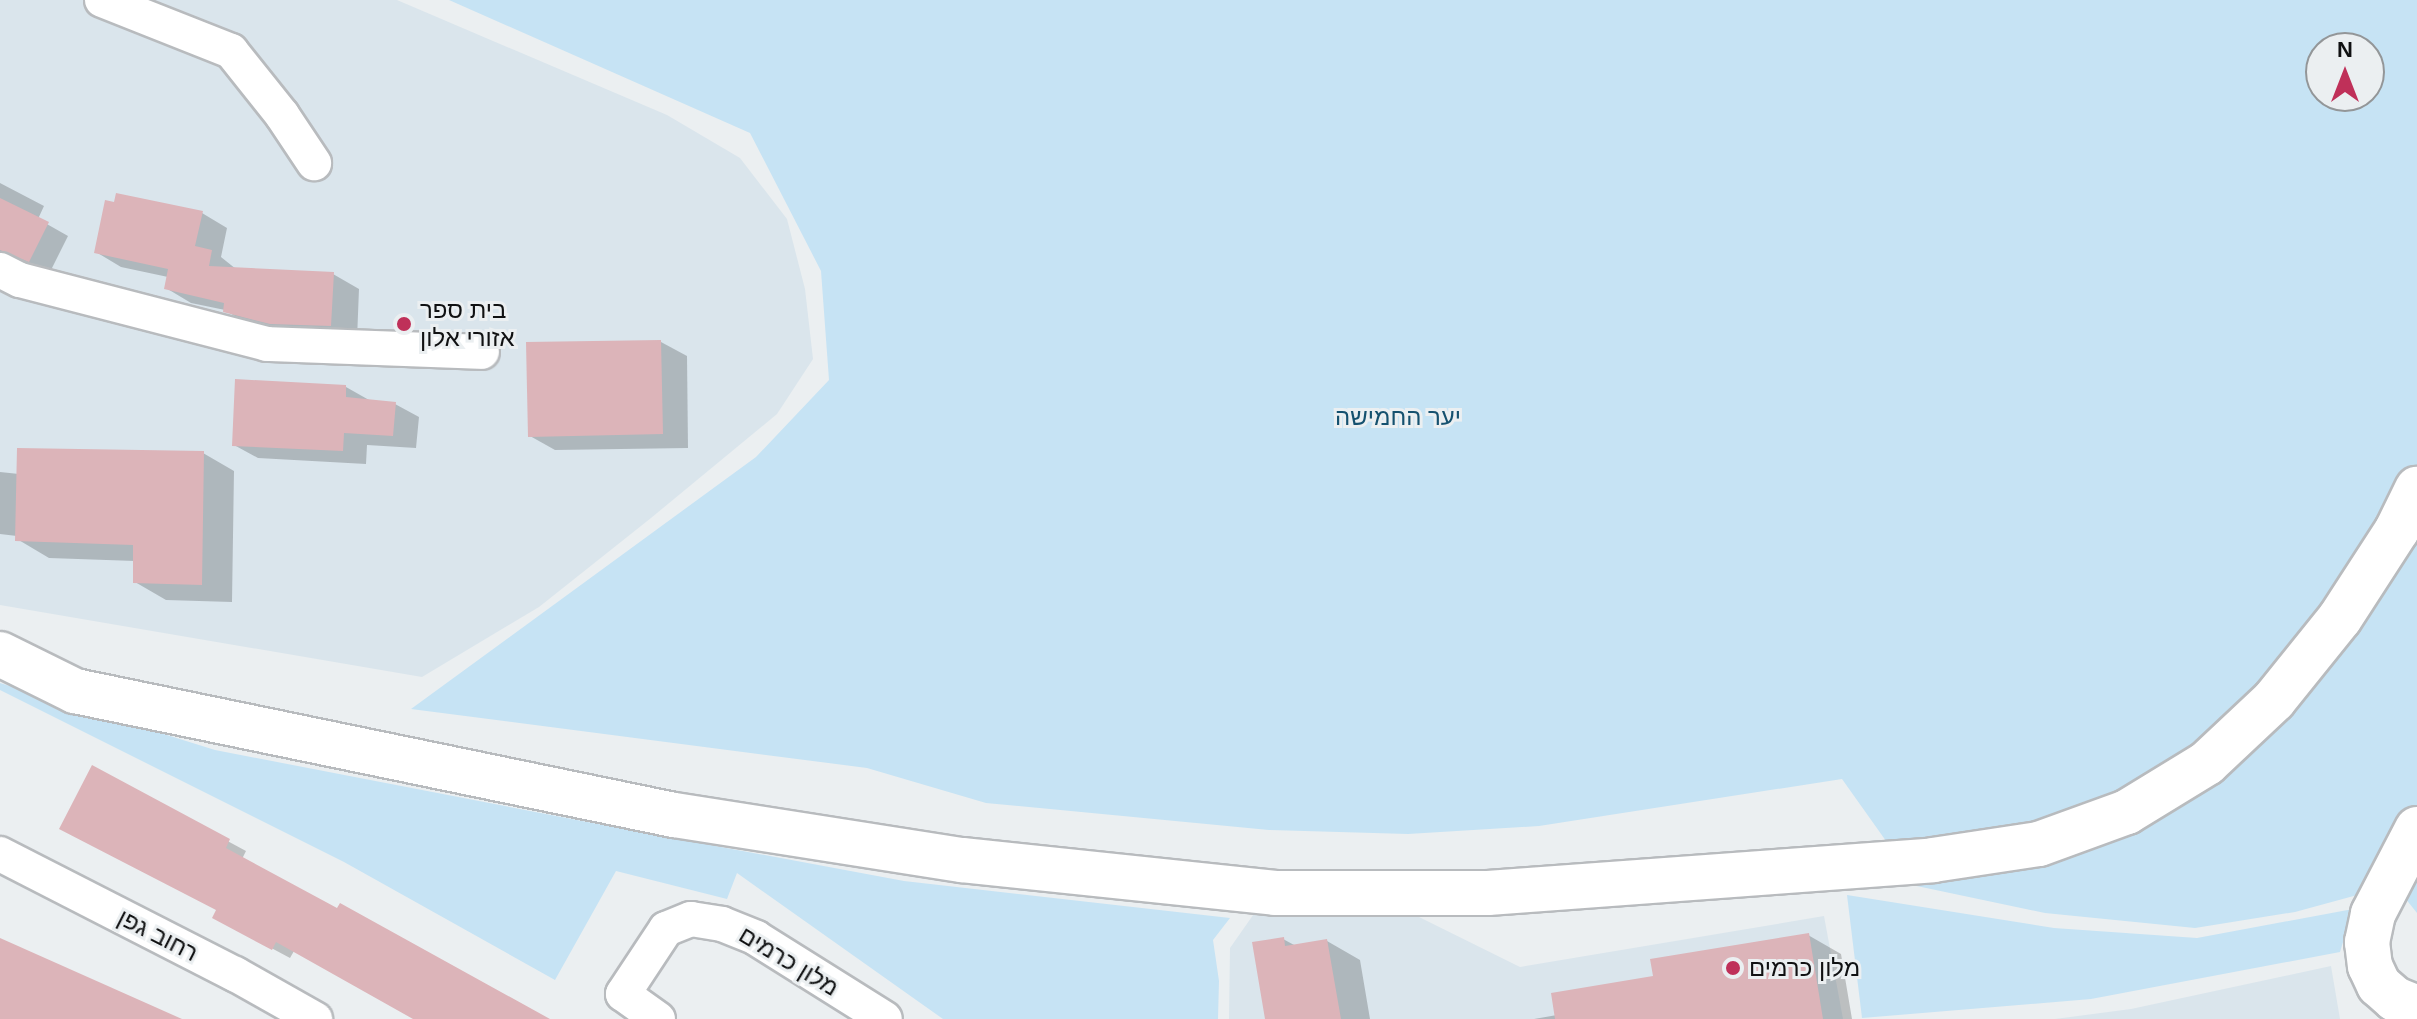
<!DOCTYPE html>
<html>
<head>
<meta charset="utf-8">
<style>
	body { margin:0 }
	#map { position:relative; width:2417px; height:1019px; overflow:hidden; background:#ebeff1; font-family:Arial,"Noto Sans Hebrew",sans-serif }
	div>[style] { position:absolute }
	.built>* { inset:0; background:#dae5ec }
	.green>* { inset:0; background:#c6e3f4 }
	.shadow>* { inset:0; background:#0003 }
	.building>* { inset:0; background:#dcb4b9 }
	.roads { filter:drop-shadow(2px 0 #b8bbbe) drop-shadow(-2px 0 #b8bbbe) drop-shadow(0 2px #b8bbbe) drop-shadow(0 -2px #b8bbbe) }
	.street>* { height:34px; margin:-17px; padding:0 17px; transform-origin:17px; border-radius:17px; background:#fff }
	.secondary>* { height:44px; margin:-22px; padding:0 22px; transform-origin:22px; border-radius:22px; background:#fff }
	.dots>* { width:22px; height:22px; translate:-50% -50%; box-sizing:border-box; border:4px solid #ebeff1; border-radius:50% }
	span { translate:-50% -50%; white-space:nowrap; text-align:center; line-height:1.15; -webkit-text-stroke:6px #ebeff1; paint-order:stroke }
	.poi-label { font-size:24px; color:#101112 }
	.left { translate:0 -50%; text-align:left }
	.park-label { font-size:24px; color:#15516f }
	.street-label { font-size:24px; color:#101112 }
	.north { position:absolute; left:2305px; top:32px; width:80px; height:80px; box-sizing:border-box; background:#ebeff1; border:2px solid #939698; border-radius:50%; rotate:0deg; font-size:22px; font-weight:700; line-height:32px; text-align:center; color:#101112 }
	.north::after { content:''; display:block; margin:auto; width:28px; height:36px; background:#bf3059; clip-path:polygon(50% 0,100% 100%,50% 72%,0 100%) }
</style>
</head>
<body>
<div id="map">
	<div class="built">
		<i style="clip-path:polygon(0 0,397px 0,667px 115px,740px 158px,787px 219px,805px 289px,813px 359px,777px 414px,651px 518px,539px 607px,422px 677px,0 605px)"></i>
		<i style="clip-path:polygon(1258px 908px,1419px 917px,1520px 967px,1824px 916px,1843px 1019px,1229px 1019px,1230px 948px)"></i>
		<i style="clip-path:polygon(2331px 966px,2340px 1019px,2055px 1019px,2131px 1009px)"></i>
	</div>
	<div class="green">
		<i style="clip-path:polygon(evenodd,449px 0,2417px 0,2417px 913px,2401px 893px,2372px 891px,2295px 912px,2195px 928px,2045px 913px,1912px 885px,1825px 873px,1896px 855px,1842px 779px,1539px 826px,1408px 834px,1269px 830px,986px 803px,867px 768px,411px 709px,756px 457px,829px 380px,821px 271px,750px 133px,449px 0,2321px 48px,2369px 48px,2369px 96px,2321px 96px,2321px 48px)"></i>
		<i style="clip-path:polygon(0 683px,215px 750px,608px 826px,904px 881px,1230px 918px,1213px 940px,1219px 981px,1218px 1019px,943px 1019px,737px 873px,727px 899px,616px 871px,555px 980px,344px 862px,0 690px)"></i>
		<i style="clip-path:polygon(1847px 895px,2054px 928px,2197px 938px,2353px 909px,2340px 952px,2091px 999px,1862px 1018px)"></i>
	</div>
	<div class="shadow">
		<i style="clip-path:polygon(0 183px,44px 206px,38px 219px,68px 236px,50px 272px,0 256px)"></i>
		<i style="clip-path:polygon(202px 213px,227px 228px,221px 257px,236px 269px,333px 274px,359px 289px,357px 340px,251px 326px,225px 310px,191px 303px,166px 288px,168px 277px,121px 267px,96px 252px)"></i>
		<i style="clip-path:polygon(661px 342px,687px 356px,688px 448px,555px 450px,530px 436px)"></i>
		<i style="clip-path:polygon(346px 387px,369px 400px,395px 404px,419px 417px,416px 448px,367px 445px,366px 464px,258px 458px,234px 445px)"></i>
		<i style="clip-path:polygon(203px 453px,234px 471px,232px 602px,166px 600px,135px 582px,135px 561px,49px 558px,17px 539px,17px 536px,0 534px,0 472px,19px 474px)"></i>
		<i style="clip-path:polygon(92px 768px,246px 851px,242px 859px,545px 1019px,417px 1019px,294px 951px,290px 958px,232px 927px)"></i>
		<i style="clip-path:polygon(1808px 935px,1841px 954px,1852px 1019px,1534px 1019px,1557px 1015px,1655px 978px)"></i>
		<i style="clip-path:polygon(1283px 939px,1296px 946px,1327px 941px,1360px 960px,1370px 1019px,1267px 1019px)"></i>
	</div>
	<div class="building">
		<i style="clip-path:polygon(116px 193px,203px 211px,195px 246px,212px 250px,209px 266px,334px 272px,331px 326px,270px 324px,223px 312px,224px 303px,164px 289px,168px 269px,94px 253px,105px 200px,114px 202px)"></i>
		<i style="clip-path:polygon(0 198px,49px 222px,29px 262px,0 250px)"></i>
		<i style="clip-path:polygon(661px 340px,663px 434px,528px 437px,526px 342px)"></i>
		<i style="clip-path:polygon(235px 379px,346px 385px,346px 397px,396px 402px,393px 436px,344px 433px,343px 451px,232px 446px)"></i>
		<i style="clip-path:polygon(17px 448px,204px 451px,202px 585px,133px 583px,133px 545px,15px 541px)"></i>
		<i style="clip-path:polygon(92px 765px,230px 839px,226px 848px,337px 908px,340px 903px,550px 1019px,413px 1019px,276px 942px,272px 950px,212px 918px,216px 910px,59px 829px)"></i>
		<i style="clip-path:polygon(1809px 933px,1823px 1019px,1555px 1019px,1551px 993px,1653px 976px,1650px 959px)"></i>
		<i style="clip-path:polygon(1284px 937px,1285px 946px,1327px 939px,1341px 1019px,1265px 1019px,1252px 942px)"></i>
		<i style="clip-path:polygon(0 938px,182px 1019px,0 1019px)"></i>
	</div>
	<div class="roads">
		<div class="street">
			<i style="left:102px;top:0;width:139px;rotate:21.6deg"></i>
			<i style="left:231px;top:51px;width:82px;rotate:51.4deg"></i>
			<i style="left:282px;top:115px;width:58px;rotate:56.3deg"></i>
			<i style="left:0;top:270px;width:22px;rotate:27deg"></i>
			<i style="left:20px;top:280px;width:255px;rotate:14.5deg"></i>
			<i style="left:267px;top:344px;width:215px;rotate:2.1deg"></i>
			<i style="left:0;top:854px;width:264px;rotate:27.1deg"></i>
			<i style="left:235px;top:974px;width:92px;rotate:29.4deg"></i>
			<i style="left:658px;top:1019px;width:43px;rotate:-144.5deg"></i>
			<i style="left:623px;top:994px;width:78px;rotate:-56.5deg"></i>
			<i style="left:666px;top:929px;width:27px;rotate:-22deg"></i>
			<i style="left:691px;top:919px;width:31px;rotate:9deg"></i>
			<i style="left:722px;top:924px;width:37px;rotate:22deg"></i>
			<i style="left:756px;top:938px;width:152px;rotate:32.1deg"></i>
		</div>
		<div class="secondary">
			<i style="left:0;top:654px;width:84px;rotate:26.3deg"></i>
			<i style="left:75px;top:691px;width:612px;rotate:11.7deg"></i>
			<i style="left:674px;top:815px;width:291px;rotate:8.9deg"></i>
			<i style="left:962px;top:860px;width:315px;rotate:6deg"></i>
			<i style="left:1275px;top:893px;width:213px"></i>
			<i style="left:1488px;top:893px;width:446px;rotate:-4.2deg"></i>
			<i style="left:1933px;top:860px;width:107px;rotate:-8.6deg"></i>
			<i style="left:2039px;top:844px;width:94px;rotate:-20deg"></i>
			<i style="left:2127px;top:812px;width:94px;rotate:-31.5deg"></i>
			<i style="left:2207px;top:763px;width:92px;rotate:-43.2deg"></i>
			<i style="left:2274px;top:700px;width:105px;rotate:-51.2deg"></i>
			<i style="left:2340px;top:618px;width:105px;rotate:-57.1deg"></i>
			<i style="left:2397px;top:530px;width:46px;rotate:-64deg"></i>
			<i style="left:2417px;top:829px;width:96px;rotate:117.4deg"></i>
			<i style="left:2373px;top:914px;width:29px;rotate:102deg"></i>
			<i style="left:2367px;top:942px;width:24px;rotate:83deg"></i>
			<i style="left:2370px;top:966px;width:21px;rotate:65deg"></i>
			<i style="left:2379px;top:985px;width:21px;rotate:41deg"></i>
			<i style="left:2395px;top:999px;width:24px;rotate:22deg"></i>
		</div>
	</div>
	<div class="dots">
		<i style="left:404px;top:324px;background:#bf3059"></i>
		<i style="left:1733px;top:968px;background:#bf3059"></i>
	</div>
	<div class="poi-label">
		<span class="left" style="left:420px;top:324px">בית ספר<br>אזורי אלון</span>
		<span class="left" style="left:1749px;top:968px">מלון כרמים</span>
	</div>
	<div class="park-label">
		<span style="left:1398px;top:417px">יער החמישה</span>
	</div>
	<div class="street-label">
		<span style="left:158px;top:935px;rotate:27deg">רחוב גפן</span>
		<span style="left:789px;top:961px;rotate:31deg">מלון כרמים</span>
	</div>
	<div class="north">N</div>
</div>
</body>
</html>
